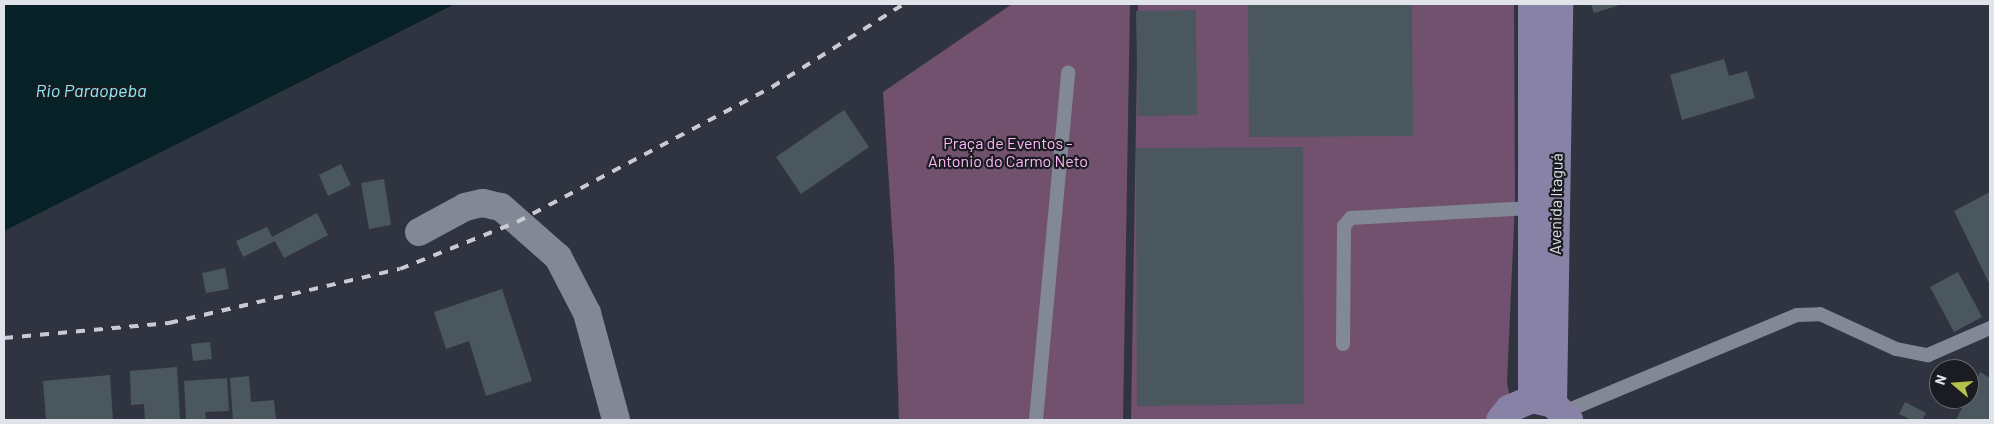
<!DOCTYPE html>
<html>
<head>
<meta charset="utf-8">
<style>
	body { margin:0 }
	#map { position:relative; width:1994px; height:424px; overflow:hidden; background:#303440; font-family:Barlow,sans-serif }
	div>[style] { position:absolute }
	.green>* { inset:0; background:#71516e }
	.water>* { inset:0; background:#072226 }
	.building>* { inset:0; background:#4a575f }
	.service>* { height:14px; margin:-7px; padding:0 7px; transform-origin:7px; border-radius:7px; background:#828895 }
	.minor>* { height:28px; margin:-14px; padding:0 14px; transform-origin:14px; border-radius:14px; background:#828895 }
	.secondary>* { height:28px; margin:-14px; padding:0 14px; transform-origin:14px; border-radius:14px; background:#8882a7 }
	.rail>* { height:4px; margin-top:-2px; transform-origin:0; background:repeating-linear-gradient(90deg,#c8cbd2 0 9px,transparent 0 18px) }
	span { translate:-50% -50%; white-space:nowrap; text-align:center; line-height:1.15; -webkit-text-stroke:4.5px #1a1c21; paint-order:stroke }
	.park-label { font-size:16px; color:#fdb7f7 }
	.street-label { font-size:16px; color:#e0e3ea }
	.water-label { font-size:18px; color:#8decf9; font-style:italic }
	.frame { position:absolute; inset:0; border:5px solid #e0e3ea; pointer-events:none }
	.north { position:absolute; left:1929px; top:359px; width:50px; height:50px; box-sizing:border-box; background:#1a1c21; border:1px solid #696c71; border-radius:50%; rotate:288deg; font-size:14px; font-weight:700; line-height:20px; text-align:center; color:#e0e3ea }
	.north::after { content:''; display:block; margin:auto; width:18px; height:22px; background:#b4c24a; clip-path:polygon(50% 0,100% 100%,50% 72%,0 100%) }
</style>
</head>
<body>
<div id="map">
	<div class="green">
		<i style="clip-path:polygon(1012px 4px,1130px 4px,1123px 420px,899px 420px,894px 260px,883px 92px)"></i>
		<i style="clip-path:polygon(1138px 4px,1514px 4px,1515px 202px,1507px 383px,1510px 398px,1493px 410px,1485px 420px,1131px 420px)"></i>
	</div>
	<div class="water">
		<i style="clip-path:polygon(4px 4px,455px 4px,4px 231px)"></i>
	</div>
	<div class="building">
		<i style="clip-path:polygon(1248px 4px,1412px 4px,1413px 136px,1249px 137px)"></i>
		<i style="clip-path:polygon(1591px 4px,1623px 4px,1594px 13px)"></i>
		<i style="clip-path:polygon(1196px 10px,1197px 115px,1138px 116px,1136px 11px)"></i>
		<i style="clip-path:polygon(1724px 59px,1729px 76px,1747px 71px,1755px 98px,1682px 120px,1670px 75px)"></i>
		<i style="clip-path:polygon(844px 110px,869px 147px,801px 194px,776px 157px)"></i>
		<i style="clip-path:polygon(1303px 147px,1304px 404px,1137px 406px,1136px 148px)"></i>
		<i style="clip-path:polygon(341px 164px,351px 185px,328px 196px,319px 175px)"></i>
		<i style="clip-path:polygon(384px 179px,391px 225px,369px 229px,361px 183px)"></i>
		<i style="clip-path:polygon(1990px 192px,1990px 285px,1954px 211px)"></i>
		<i style="clip-path:polygon(317px 213px,328px 235px,284px 258px,275px 241px,243px 257px,236px 241px,267px 227px,272px 237px)"></i>
		<i style="clip-path:polygon(225px 268px,229px 289px,206px 293px,202px 273px)"></i>
		<i style="clip-path:polygon(1958px 272px,1982px 317px,1954px 332px,1930px 287px)"></i>
		<i style="clip-path:polygon(502px 289px,532px 381px,486px 396px,469px 341px,446px 349px,434px 312px)"></i>
		<i style="clip-path:polygon(210px 342px,212px 359px,193px 361px,191px 344px)"></i>
		<i style="clip-path:polygon(177px 367px,180px 420px,145px 420px,144px 404px,131px 405px,130px 371px)"></i>
		<i style="clip-path:polygon(1980px 372px,1990px 378px,1990px 420px,1956px 420px)"></i>
		<i style="clip-path:polygon(110px 375px,113px 420px,46px 420px,43px 381px)"></i>
		<i style="clip-path:polygon(249px 376px,251px 402px,274px 400px,276px 420px,233px 420px,230px 378px)"></i>
		<i style="clip-path:polygon(227px 378px,229px 411px,205px 412px,206px 420px,186px 420px,184px 381px)"></i>
		<i style="clip-path:polygon(1905px 402px,1926px 413px,1922px 420px,1912px 420px,1899px 414px)"></i>
	</div>
	<div class="service">
		<i style="left:1343px;top:344px;width:118px;rotate:-89.5deg"></i>
		<i style="left:1344px;top:226px;width:11px;rotate:-49deg"></i>
		<i style="left:1351px;top:218px;width:181px;rotate:-3.2deg"></i>
		<i style="left:1564px;top:412px;width:252px;rotate:-22.6deg"></i>
		<i style="left:1797px;top:315px;width:23px;rotate:-2deg"></i>
		<i style="left:1820px;top:314px;width:84px;rotate:24.7deg"></i>
		<i style="left:1896px;top:349px;width:33px;rotate:11deg"></i>
		<i style="left:1928px;top:355px;width:68px;rotate:-23.5deg"></i>
		<i style="left:1036px;top:420px;width:349px;rotate:-84.7deg"></i>
	</div>
	<div class="minor">
		<i style="left:419px;top:232px;width:52px;rotate:-28.5deg"></i>
		<i style="left:465px;top:207px;width:18px;rotate:-13deg"></i>
		<i style="left:483px;top:203px;width:18px;rotate:13deg"></i>
		<i style="left:501px;top:207px;width:76px;rotate:41.3deg"></i>
		<i style="left:558px;top:257px;width:63px;rotate:62.6deg"></i>
		<i style="left:587px;top:313px;width:111px;rotate:74.8deg"></i>
	</div>
	<div class="secondary">
		<i style="left:1532px;top:399px;width:395px;rotate:-90deg"></i>
		<i style="left:1553px;top:404px;width:400px;rotate:-89.1deg"></i>
		<i style="left:1500px;top:420px;width:14px;rotate:-51deg"></i>
		<i style="left:1509px;top:409px;width:25px;rotate:-23deg"></i>
		<i style="left:1532px;top:399px;width:22px;rotate:13deg"></i>
		<i style="left:1553px;top:404px;width:23px;rotate:45deg"></i>
	</div>
	<div class="rail">
		<i style="left:4px;top:338px;width:166px;rotate:-5.2deg"></i>
		<i style="left:169px;top:323px;width:237px;rotate:-13.2deg"></i>
		<i style="left:400px;top:269px;width:126px;rotate:-21.9deg"></i>
		<i style="left:517px;top:222px;width:289px;rotate:-27.9deg"></i>
		<i style="left:772px;top:87px;width:156px;rotate:-32.2deg"></i>
	</div>
	<div class="park-label">
		<span style="left:1008px;top:152px">Praça de Eventos -<br>Antonio do Carmo Neto</span>
	</div>
	<div class="street-label">
		<span style="left:1556px;top:204px;rotate:-89deg">Avenida Itaguá</span>
	</div>
	<div class="water-label">
		<span style="left:91px;top:90px">Rio Paraopeba</span>
	</div>
	<div class="frame"></div>
	<div class="north">N</div>
</div>
</body>
</html>
